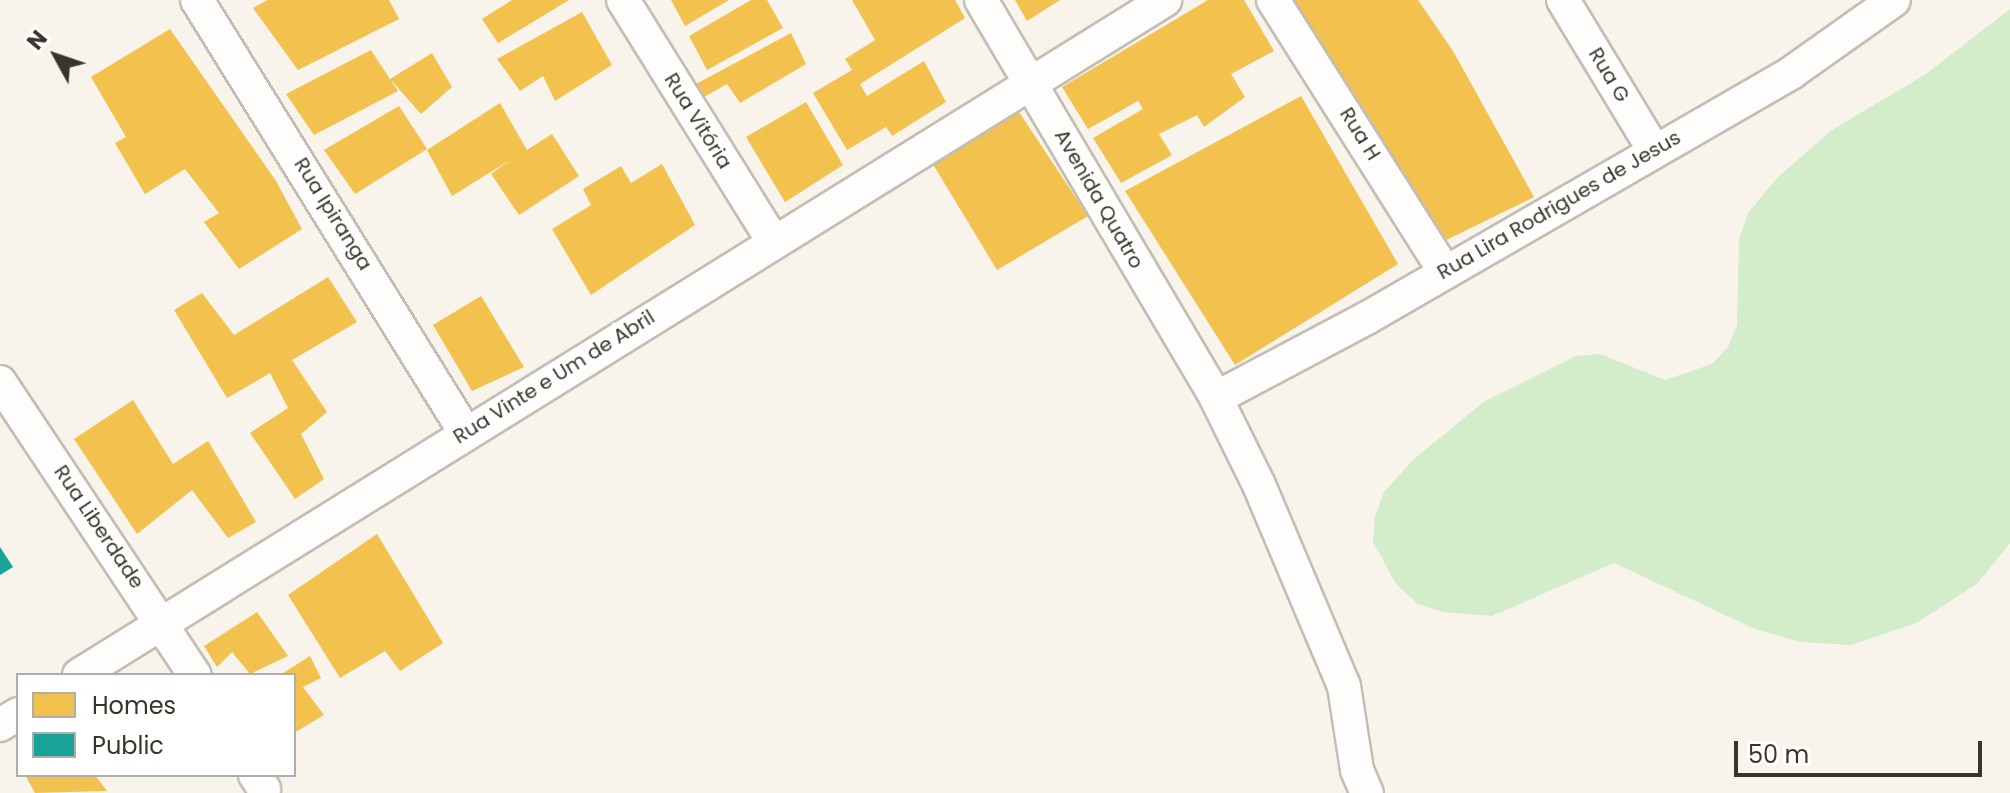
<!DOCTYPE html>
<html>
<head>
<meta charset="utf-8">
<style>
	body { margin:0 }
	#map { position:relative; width:2010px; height:793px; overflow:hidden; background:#f8f4eb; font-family:Poppins,sans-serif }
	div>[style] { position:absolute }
	.green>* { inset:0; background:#d3ecc9 }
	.homes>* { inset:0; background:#f2c14e }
	.public>* { inset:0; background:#17a398 }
	.roads { filter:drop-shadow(2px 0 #c2beb5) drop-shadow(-2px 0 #c2beb5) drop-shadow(0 2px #c2beb5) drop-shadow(0 -2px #c2beb5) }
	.minor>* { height:32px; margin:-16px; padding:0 16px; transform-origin:16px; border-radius:16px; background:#fefdfc }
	span { translate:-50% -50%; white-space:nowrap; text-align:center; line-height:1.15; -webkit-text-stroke:8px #fff; paint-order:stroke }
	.street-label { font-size:20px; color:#3a342a }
	.legend { position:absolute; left:16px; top:673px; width:280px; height:104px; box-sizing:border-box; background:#fff; border:2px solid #b0aeaa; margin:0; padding:10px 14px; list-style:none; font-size:24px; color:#3a342a }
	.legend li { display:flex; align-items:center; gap:16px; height:40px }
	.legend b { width:40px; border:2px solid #b0aeaa }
	.north { position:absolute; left:16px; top:16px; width:80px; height:80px; -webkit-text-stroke:6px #fff; paint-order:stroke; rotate:310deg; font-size:22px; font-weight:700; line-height:32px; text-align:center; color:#3a342a }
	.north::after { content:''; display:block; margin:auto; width:28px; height:36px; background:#3a342a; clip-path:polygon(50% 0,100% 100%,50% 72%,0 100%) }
	.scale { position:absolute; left:1734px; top:741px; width:248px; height:36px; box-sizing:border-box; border:4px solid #3a342a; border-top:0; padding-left:10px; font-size:24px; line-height:28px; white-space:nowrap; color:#3a342a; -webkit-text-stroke:6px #fff; paint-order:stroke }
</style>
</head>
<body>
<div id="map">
	<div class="green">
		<i style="clip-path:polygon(2010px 9px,2010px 543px,1977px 584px,1916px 623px,1851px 645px,1800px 642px,1755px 629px,1614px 563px,1492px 616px,1443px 612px,1418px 604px,1396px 584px,1373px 542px,1375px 516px,1384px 492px,1414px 459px,1485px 401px,1576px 356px,1600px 354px,1665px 380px,1712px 364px,1728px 347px,1737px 325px,1739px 239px,1748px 213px,1778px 177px,1832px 130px,1926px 74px)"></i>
	</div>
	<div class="homes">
		<i style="clip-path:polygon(267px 0,389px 0,399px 19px,298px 70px,253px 8px)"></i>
		<i style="clip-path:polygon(512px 0,569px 0,498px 43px,482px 19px)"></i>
		<i style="clip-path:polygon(671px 0,729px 0,685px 26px)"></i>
		<i style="clip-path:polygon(751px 0,767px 0,783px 28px,707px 70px,689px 36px)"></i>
		<i style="clip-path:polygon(852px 0,955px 0,965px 18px,860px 84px,867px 96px,924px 61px,946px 102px,892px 136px,886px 127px,847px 150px,813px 93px,852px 70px,845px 59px,875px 40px)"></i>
		<i style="clip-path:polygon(1015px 0,1060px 0,1027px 21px)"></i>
		<i style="clip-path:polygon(1208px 0,1244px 0,1274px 51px,1231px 74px,1245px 97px,1204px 127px,1197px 115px,1159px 134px,1172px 155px,1121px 183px,1093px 138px,1143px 109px,1138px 101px,1088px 129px,1062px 87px)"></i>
		<i style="clip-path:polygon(1290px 0,1418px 0,1453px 51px,1534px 197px,1438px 244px)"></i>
		<i style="clip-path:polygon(582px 12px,612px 65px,555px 101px,543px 76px,520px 91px,497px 59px)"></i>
		<i style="clip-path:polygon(170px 29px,276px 181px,302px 229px,239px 269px,204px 222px,219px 213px,185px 169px,145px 194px,115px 143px,126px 137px,91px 77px)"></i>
		<i style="clip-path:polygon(791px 33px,806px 64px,740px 103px,727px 84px,704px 97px,696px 84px)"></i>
		<i style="clip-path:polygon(371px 50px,390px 79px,432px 53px,452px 87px,421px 114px,390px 79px,398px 91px,314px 135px,286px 94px)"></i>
		<i style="clip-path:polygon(1301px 96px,1398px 264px,1235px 365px,1125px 191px)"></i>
		<i style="clip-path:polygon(806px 102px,843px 165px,785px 202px,746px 137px)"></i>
		<i style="clip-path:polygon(500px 103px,527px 150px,552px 134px,579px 176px,519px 215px,491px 174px,510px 160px,452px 196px,427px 150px)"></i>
		<i style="clip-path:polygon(399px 106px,427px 149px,355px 194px,324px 150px)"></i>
		<i style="clip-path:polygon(1015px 106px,1088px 216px,997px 270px,931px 161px)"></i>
		<i style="clip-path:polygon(662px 164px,695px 225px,591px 295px,552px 229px,591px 205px,583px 189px,621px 166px,631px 183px)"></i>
		<i style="clip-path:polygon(328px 277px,357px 322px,292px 360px,327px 412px,301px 434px,324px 479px,295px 499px,250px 433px,288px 408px,270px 373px,227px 398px,174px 310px,202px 293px,234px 335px)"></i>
		<i style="clip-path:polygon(481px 296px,524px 367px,472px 391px,433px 325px)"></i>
		<i style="clip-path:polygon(133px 400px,173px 464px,208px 441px,256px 522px,228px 538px,192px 490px,137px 534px,74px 439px)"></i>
		<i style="clip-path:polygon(377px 534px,443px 643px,400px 671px,385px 651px,340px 678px,288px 595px)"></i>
		<i style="clip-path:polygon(257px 612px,288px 656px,250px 674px,232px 652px,217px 667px,204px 646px)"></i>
		<i style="clip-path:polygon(310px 656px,321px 678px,303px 687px,324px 715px,294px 733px,294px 675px,280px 675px)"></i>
		<i style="clip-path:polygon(25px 775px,95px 775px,107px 791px,35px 793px)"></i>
	</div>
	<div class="public">
		<i style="clip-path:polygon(0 547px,13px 567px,0 575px)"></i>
	</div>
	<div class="roads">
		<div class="minor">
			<i style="left:197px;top:0;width:508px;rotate:58.19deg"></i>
			<i style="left:623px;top:0;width:284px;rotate:58.1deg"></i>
			<i style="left:981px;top:0;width:462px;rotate:59.4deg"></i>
			<i style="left:1216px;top:398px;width:97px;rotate:63.7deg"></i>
			<i style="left:1259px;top:485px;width:218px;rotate:67.1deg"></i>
			<i style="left:1344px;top:686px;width:85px;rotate:81.2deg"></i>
			<i style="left:1357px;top:770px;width:25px;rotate:67deg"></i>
			<i style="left:1273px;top:0;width:320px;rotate:57.7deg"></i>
			<i style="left:1563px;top:0;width:175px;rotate:58.8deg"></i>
			<i style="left:0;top:382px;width:352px;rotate:56.4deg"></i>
			<i style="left:1216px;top:398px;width:171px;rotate:-27.9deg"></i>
			<i style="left:1367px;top:318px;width:490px;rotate:-30deg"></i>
			<i style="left:1791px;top:73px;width:126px;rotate:-35.3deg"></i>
			<i style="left:79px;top:675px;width:1279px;rotate:-31.86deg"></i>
			<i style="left:0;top:725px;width:21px;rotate:-31deg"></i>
			<i style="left:255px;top:775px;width:17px;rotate:57deg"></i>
		</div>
	</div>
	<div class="street-label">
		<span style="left:1609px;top:75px;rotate:59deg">Rua G</span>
		<span style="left:698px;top:121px;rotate:58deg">Rua Vitória</span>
		<span style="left:1360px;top:134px;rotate:58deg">Rua H</span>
		<span style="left:1099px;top:199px;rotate:60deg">Avenida Quatro</span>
		<span style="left:1559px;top:205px;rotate:-30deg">Rua Lira Rodrigues de Jesus</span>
		<span style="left:333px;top:214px;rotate:58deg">Rua Ipiranga</span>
		<span style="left:554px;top:377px;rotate:-32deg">Rua Vinte e Um de Abril</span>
		<span style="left:99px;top:527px;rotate:56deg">Rua Liberdade</span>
	</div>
	<ul class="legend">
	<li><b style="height:22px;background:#f2c14e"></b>Homes</li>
	<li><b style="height:22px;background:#17a398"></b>Public</li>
	</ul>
	<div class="north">N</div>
	<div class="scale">50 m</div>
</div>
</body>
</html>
